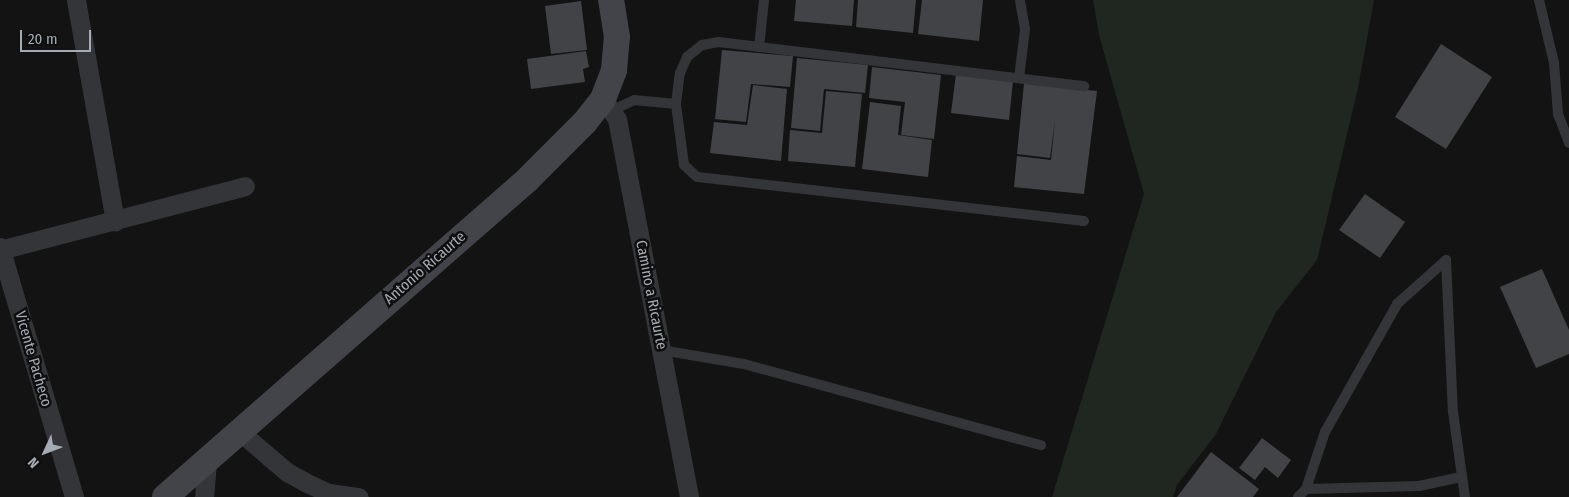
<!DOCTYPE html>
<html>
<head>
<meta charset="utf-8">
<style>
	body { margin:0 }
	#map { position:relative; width:1569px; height:497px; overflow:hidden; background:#131314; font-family:"Fira Sans Condensed",sans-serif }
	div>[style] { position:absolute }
	.green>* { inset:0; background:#1f2720 }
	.building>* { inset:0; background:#424347 }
	.lane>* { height:10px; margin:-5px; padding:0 5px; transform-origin:5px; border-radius:5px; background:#343539 }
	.street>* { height:19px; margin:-9.5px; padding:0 9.5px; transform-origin:9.5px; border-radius:9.5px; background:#343539 }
	.secondary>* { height:26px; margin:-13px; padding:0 13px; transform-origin:13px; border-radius:13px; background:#424449 }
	span { translate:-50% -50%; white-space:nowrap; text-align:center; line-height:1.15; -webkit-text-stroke:5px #0e0e0f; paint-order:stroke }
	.street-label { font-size:15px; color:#a5abb4 }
	.north { position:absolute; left:20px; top:427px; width:50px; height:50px; -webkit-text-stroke:4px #0e0e0f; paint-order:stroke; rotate:227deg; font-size:14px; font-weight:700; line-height:20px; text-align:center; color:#a5abb4 }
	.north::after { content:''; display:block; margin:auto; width:18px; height:22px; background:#a5abb4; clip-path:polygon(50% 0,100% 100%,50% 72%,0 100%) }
	.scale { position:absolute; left:20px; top:30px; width:71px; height:22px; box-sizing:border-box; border:2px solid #a5abb4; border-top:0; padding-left:6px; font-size:15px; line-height:18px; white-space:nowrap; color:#a5abb4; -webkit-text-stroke:4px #0e0e0f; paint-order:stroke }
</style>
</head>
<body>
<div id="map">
	<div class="green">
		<i style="clip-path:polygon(1093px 0,1374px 0,1358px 88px,1317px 260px,1276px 312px,1216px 434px,1177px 485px,1173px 497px,1052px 497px,1144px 194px,1099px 35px)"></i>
	</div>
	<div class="building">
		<i style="clip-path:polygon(796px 0,854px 0,852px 26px,794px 21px)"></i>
		<i style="clip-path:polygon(858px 0,916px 0,913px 33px,856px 27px)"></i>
		<i style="clip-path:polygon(922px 0,983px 0,979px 41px,918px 34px)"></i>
		<i style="clip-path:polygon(581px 1px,587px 50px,551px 54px,545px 6px)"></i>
		<i style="clip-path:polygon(1441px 44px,1492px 77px,1446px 149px,1395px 117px)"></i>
		<i style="clip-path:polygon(722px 50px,793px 56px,790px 87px,751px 84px,746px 122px,715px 119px)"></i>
		<i style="clip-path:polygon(586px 51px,589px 67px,583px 69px,585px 82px,531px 89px,527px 59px)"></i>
		<i style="clip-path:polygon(797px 58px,868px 65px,865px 93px,824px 89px,820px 131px,791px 128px)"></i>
		<i style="clip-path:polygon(872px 67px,941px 75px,934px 139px,901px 135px,905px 102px,869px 98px)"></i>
		<i style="clip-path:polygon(956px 74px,1013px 81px,1009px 120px,951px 113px)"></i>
		<i style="clip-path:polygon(1024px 83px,1097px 91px,1084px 194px,1014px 187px,1017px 156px,1051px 160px,1055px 120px,1050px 158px,1017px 154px)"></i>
		<i style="clip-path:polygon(753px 85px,787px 89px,781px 161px,710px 153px,714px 122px,747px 125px)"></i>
		<i style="clip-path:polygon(826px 91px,862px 94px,855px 167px,788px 161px,790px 130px,822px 133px)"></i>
		<i style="clip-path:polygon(870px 102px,901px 106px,898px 135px,932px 140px,928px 177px,862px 169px)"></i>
		<i style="clip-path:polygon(1365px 194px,1405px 222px,1380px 258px,1339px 230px)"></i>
		<i style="clip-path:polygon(1542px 269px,1569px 330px,1569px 354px,1536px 368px,1500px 287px)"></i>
		<i style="clip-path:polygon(1262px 438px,1291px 460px,1278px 478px,1265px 467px,1255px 480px,1239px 468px)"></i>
		<i style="clip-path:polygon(1211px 452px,1259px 489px,1253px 497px,1177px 497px)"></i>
	</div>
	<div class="lane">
		<i style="left:1539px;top:0;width:65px;rotate:76.6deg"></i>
		<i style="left:1554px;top:63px;width:51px;rotate:85.5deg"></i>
		<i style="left:1558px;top:114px;width:31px;rotate:69deg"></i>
		<i style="left:759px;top:47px;width:47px;rotate:-83.9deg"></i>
		<i style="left:1019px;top:78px;width:49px;rotate:-83deg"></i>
		<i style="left:1025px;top:29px;width:29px;rotate:-100deg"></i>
		<i style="left:613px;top:110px;width:23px;rotate:-25deg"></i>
		<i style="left:634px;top:100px;width:42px;rotate:5.4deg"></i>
		<i style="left:1084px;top:221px;width:389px;rotate:-173.5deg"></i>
		<i style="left:697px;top:177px;width:18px;rotate:-137deg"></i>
		<i style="left:684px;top:165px;width:62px;rotate:-97.5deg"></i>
		<i style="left:676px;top:104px;width:31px;rotate:-83deg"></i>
		<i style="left:680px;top:73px;width:17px;rotate:-66deg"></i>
		<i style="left:687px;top:57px;width:19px;rotate:-39deg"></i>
		<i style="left:702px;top:45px;width:17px;rotate:-10deg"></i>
		<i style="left:719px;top:42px;width:368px;rotate:6.9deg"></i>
		<i style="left:1446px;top:260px;width:152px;rotate:87.4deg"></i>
		<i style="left:1453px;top:412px;width:86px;rotate:82deg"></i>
		<i style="left:661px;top:350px;width:84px;rotate:9.6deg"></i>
		<i style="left:744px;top:364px;width:308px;rotate:15.3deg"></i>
		<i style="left:1306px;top:489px;width:113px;rotate:-1.5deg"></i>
		<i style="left:1419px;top:486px;width:43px;rotate:-12.1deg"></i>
		<i style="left:1298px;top:497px;width:11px;rotate:-45deg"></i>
		<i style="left:1306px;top:489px;width:60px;rotate:-71.6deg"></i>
		<i style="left:1325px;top:432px;width:147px;rotate:-60.6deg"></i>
		<i style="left:1397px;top:304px;width:66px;rotate:-41.9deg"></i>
	</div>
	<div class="street">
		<i style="left:76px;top:0;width:225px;rotate:80deg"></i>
		<i style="left:603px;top:99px;width:24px;rotate:55deg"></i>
		<i style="left:617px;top:119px;width:385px;rotate:79.2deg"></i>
		<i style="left:0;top:247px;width:261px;rotate:73.5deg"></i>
		<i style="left:0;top:250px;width:253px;rotate:-14.6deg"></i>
		<i style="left:239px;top:431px;width:63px;rotate:40.5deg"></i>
		<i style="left:287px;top:472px;width:21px;rotate:29deg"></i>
		<i style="left:305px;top:482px;width:26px;rotate:25deg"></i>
		<i style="left:329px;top:493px;width:30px;rotate:8deg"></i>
		<i style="left:204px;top:497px;width:38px;rotate:-85deg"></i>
	</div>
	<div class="secondary">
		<i style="left:165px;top:497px;width:483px;rotate:-41.2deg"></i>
		<i style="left:528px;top:179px;width:81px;rotate:-45deg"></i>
		<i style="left:585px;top:122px;width:29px;rotate:-52deg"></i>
		<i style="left:603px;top:99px;width:31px;rotate:-69deg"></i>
		<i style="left:614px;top:70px;width:33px;rotate:-85deg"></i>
		<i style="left:617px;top:37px;width:37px;rotate:-99deg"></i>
	</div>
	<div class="street-label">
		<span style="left:425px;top:268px;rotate:-41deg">Antonio Ricaurte</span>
		<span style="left:651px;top:295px;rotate:79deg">Camino a Ricaurte</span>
		<span style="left:33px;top:359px;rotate:74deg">Vicente Pacheco</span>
	</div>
	<div class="north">N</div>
	<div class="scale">20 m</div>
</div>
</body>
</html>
